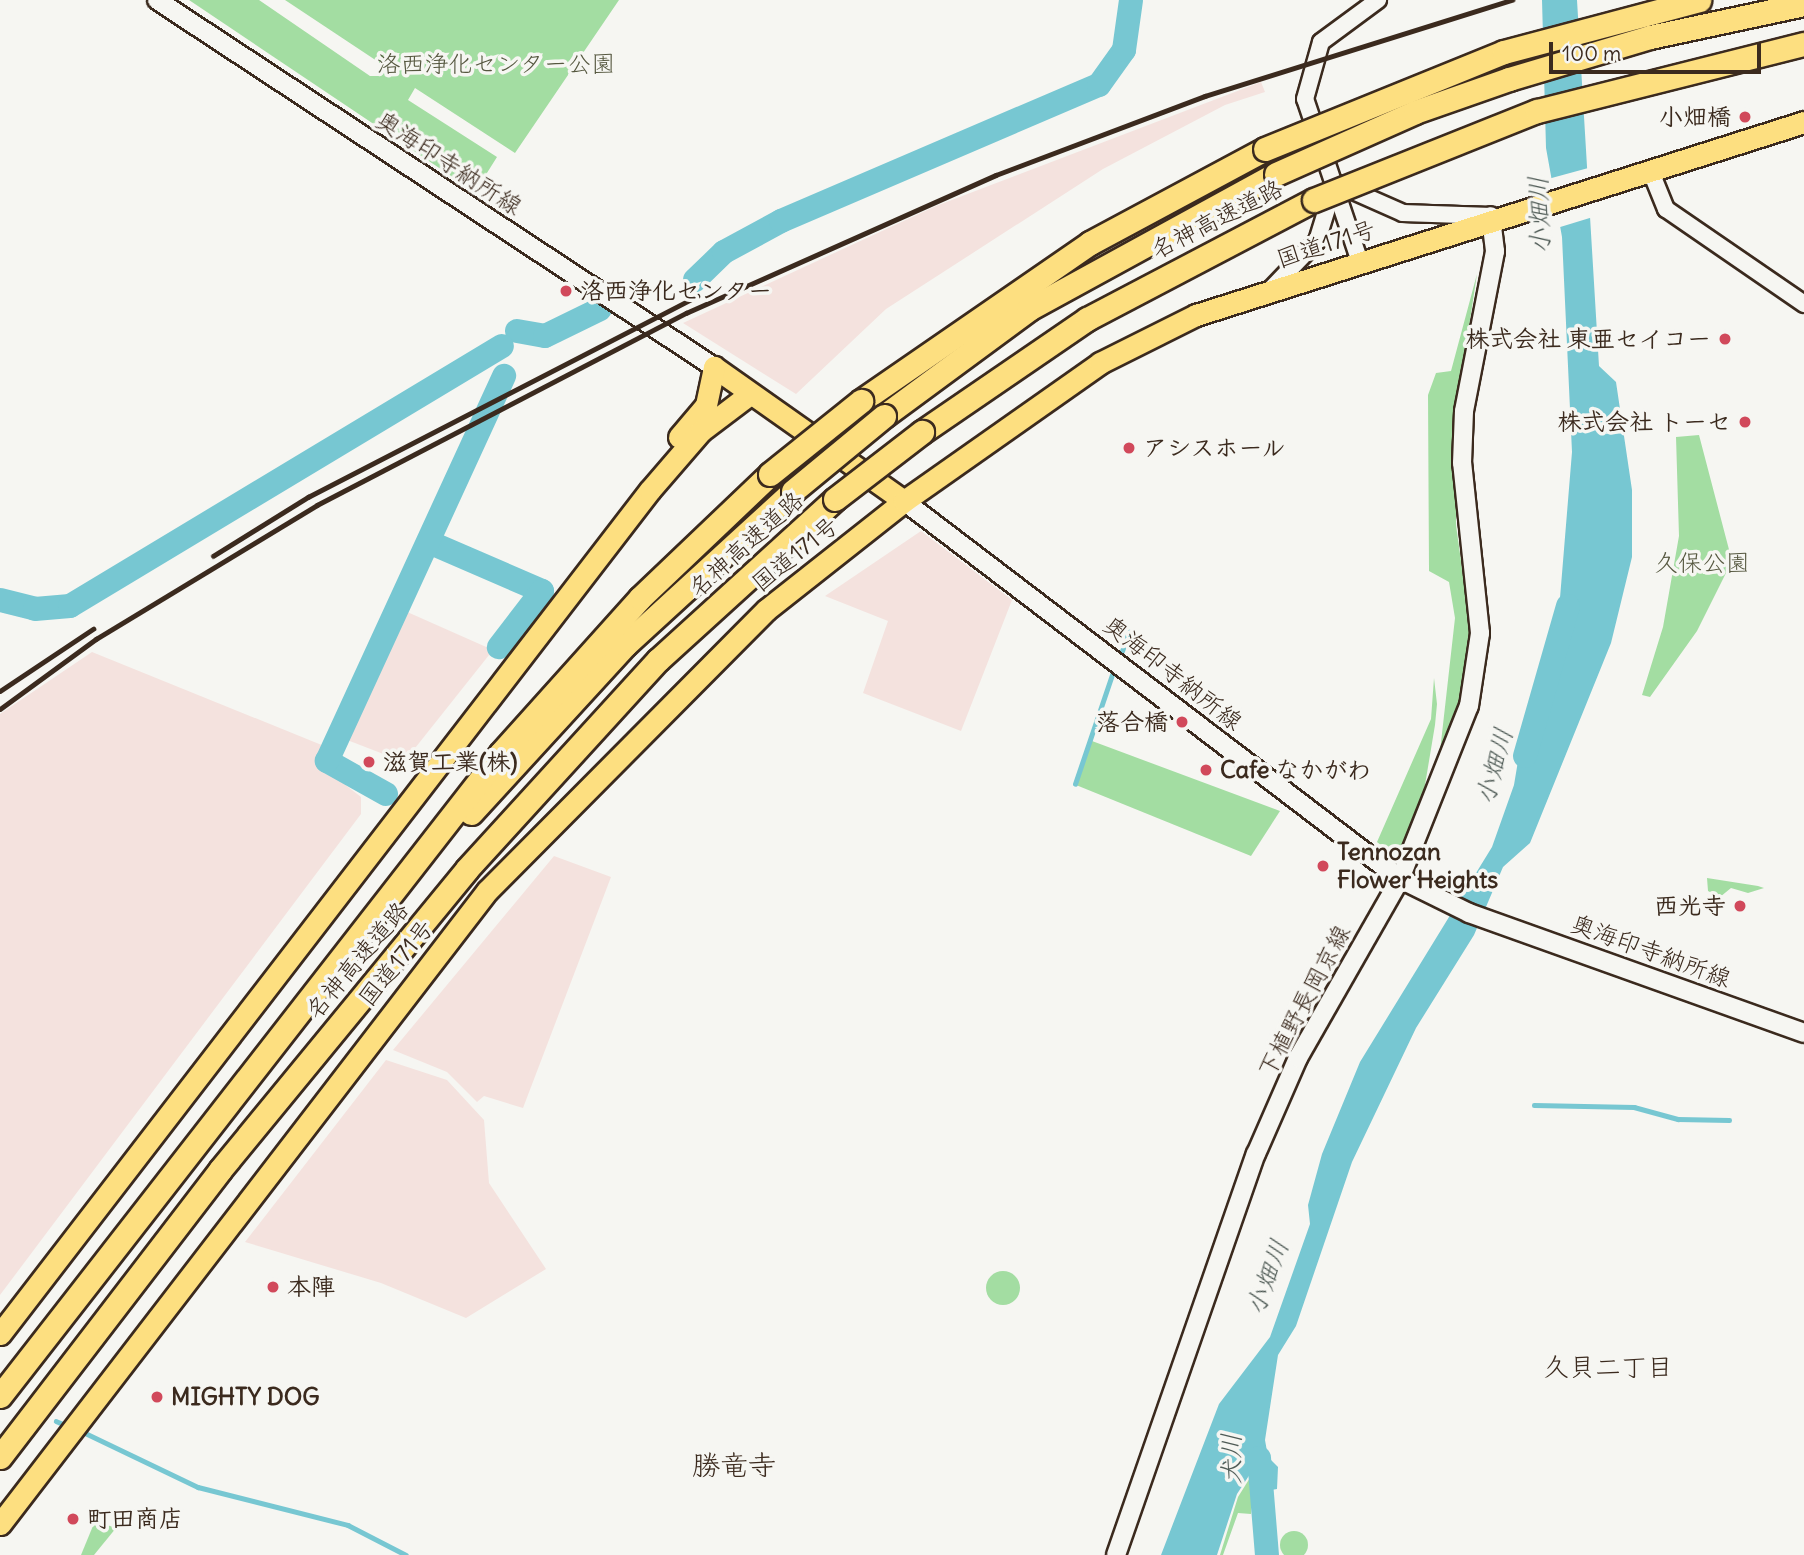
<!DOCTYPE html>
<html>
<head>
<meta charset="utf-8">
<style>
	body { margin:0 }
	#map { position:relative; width:1804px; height:1555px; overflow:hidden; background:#f6f6f2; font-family:Delius,"Klee One",sans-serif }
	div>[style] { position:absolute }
	.built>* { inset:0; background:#f4e2de }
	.green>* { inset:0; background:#a3dda2 }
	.round { border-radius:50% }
	.water>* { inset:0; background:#77c7d2 }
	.pier>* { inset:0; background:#f6f6f2 }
	.stream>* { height:4.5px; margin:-2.25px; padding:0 2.25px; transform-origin:2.25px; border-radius:2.25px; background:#77c7d2 }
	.river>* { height:24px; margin:-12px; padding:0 12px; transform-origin:12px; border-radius:12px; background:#77c7d2 }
	.roads { filter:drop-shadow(2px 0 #3b2a1e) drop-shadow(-2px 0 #3b2a1e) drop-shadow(0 2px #3b2a1e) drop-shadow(0 -2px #3b2a1e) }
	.tertiary>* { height:16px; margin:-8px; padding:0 8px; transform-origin:8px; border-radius:8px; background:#f6f6f2 }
	.secondary>* { height:18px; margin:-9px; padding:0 9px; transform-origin:9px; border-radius:9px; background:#f6f6f2 }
	.trunk>* { height:21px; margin:-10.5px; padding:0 10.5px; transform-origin:10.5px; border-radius:10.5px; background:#fddf80 }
	.motorway>* { height:23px; margin:-11.5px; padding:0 11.5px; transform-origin:11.5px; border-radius:11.5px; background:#fddf80 }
	.rail>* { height:4.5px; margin:-2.25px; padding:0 2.25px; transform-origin:2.25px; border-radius:2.25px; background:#3b2a1e }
	.bridges { filter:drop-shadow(2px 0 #3b2a1e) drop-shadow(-2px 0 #3b2a1e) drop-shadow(0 2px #3b2a1e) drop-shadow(0 -2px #3b2a1e) }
	.motorway-bridge>* { height:23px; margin:-11.5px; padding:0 11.5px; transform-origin:11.5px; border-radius:11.5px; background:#fddf80 }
	.dots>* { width:19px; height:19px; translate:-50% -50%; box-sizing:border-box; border:4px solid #f6f6f2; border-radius:50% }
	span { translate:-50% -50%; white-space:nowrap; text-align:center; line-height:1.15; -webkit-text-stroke:7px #f6f6f2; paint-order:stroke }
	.park-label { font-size:24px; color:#55573f }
	.poi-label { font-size:24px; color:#3b2a1e; font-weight:700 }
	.right { translate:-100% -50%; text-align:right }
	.left { translate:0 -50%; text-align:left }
	.street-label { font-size:24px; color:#3b2a1e }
	.water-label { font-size:26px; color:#4d5954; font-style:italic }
	.neighbourhood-label { font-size:26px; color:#3b2a1e }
	.quarter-label { font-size:28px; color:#3b2a1e }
	.scale { position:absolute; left:1549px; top:42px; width:212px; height:32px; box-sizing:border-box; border:4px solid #3b2a1e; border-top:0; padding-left:9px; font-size:21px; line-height:24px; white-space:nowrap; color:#3b2a1e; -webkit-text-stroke:5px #f6f6f2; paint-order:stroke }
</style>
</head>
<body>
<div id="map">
	<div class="built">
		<i style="clip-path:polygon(1261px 82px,1265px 92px,1225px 105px,1103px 169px,886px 309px,796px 394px,683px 323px,936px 206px)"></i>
		<i style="clip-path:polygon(921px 531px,1012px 600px,961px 731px,863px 693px,888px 621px,825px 596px)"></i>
		<i style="clip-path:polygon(405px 611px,493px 650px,404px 762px,342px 738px)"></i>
		<i style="clip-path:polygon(92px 652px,329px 748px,321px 766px,361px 797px,361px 814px,0 1295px,0 714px)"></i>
		<i style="clip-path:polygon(554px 856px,611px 877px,523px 1108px,484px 1096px,477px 1102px,447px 1072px,393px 1050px)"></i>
		<i style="clip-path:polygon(386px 1060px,447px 1080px,484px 1120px,489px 1183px,546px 1269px,466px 1318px,381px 1283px,245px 1242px)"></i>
	</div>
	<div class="green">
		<i style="clip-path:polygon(189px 0,259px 0,370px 76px,380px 76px,389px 69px,285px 0,619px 0,515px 153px,415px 88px,408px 100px,497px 157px,475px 192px)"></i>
		<i style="clip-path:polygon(1477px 274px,1456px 412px,1456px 525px,1471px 633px,1464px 695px,1437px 778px,1455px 618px,1449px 582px,1429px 571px,1428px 395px,1436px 373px,1451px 371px)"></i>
		<i style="clip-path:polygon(1699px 435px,1732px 561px,1697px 631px,1650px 697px,1642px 695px,1663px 627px,1679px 536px,1676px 437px)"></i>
		<i style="clip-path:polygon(1434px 678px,1437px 704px,1435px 725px,1422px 803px,1402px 846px,1388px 851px,1377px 842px,1431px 719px)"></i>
		<i style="clip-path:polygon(1092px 741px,1280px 811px,1251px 856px,1076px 785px)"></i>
		<i style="clip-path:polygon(1707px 878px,1758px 886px,1764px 888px,1748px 893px,1731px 888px,1720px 897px,1708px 891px)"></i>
		<i class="round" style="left:986px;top:1271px;width:34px;height:34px"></i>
		<i style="clip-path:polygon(1253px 1473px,1251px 1514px,1238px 1513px,1223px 1555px,1220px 1555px,1238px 1497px)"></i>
		<i style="clip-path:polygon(95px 1521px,116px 1528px,94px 1555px,81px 1555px)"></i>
		<i class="round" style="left:1280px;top:1531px;width:28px;height:28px"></i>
	</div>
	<div class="water">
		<i style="clip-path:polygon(1542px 0,1577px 0,1599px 366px,1616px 382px,1632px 490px,1632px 557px,1611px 643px,1530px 843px,1503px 867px,1474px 935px,1416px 1028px,1352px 1162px,1296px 1326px,1278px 1355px,1265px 1440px,1268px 1457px,1278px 1467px,1277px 1489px,1254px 1493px,1252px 1471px,1237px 1494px,1217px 1555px,1161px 1555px,1219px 1404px,1270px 1337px,1310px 1224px,1308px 1205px,1322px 1154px,1360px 1062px,1492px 847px,1514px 785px,1521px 743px,1553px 683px,1572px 452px,1562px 237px,1546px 148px)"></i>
	</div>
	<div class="pier">
		<i style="clip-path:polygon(1592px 167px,1593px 217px,1557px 228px,1548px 179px)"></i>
	</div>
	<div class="stream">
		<i style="left:1122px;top:651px;width:20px;rotate:-70deg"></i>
		<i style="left:1075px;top:784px;width:115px;rotate:-71.3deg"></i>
		<i style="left:1534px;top:1105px;width:100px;rotate:1.1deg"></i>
		<i style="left:1634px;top:1107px;width:46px;rotate:15.3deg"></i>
		<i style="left:1678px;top:1119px;width:51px;rotate:1.1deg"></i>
		<i style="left:56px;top:1421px;width:13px;rotate:23deg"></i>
		<i style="left:79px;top:1430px;width:132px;rotate:25.6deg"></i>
		<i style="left:198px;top:1487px;width:155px;rotate:14.2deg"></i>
		<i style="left:348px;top:1525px;width:65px;rotate:27.3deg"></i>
	</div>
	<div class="river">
		<i style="left:695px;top:280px;width:40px;rotate:-44deg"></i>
		<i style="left:724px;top:252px;width:65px;rotate:-28.5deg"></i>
		<i style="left:781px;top:221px;width:346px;rotate:-23.2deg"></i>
		<i style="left:1099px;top:85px;width:43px;rotate:-54.5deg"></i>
		<i style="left:1124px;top:50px;width:50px;rotate:-82deg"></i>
		<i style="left:517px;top:331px;width:28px;rotate:10deg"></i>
		<i style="left:545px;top:336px;width:61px;rotate:-26.1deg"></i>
		<i style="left:431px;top:543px;width:121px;rotate:23.4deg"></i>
		<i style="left:542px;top:591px;width:71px;rotate:127.5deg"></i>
		<i style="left:0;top:600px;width:36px;rotate:14deg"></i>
		<i style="left:35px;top:609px;width:35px;rotate:-5deg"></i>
		<i style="left:70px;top:606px;width:504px;rotate:-31.04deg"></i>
		<i style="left:1525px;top:756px;width:156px;rotate:-74deg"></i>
		<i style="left:386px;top:794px;width:68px;rotate:-150.8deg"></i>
		<i style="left:327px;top:761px;width:424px;rotate:-65.3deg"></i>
		<i style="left:1259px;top:1458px;width:97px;rotate:85.3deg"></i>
	</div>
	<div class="roads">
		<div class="tertiary">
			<i style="left:1651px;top:172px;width:40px;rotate:68deg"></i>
			<i style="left:1666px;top:209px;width:168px;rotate:34.5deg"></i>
			<i style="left:1360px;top:262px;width:172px;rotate:-108.6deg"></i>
			<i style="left:1305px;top:99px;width:59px;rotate:-74.3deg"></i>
			<i style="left:1321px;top:42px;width:71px;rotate:-36.4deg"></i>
			<i style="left:1271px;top:289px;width:66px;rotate:-46.2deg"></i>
			<i style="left:1317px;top:241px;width:61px;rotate:-72.8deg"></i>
			<i style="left:1335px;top:183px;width:74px;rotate:23.8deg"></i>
			<i style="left:1403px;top:213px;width:88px;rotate:2deg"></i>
		</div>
		<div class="secondary">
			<i style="left:157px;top:0;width:667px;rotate:33.38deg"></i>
			<i style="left:904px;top:501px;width:624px;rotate:37.31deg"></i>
			<i style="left:1400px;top:879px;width:77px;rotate:26.2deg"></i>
			<i style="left:1469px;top:913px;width:356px;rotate:19.7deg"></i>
			<i style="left:1116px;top:1555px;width:425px;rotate:-70.8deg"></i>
			<i style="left:1256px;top:1154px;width:105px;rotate:-66.4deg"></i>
			<i style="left:1298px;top:1058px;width:206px;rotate:-60.3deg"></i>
			<i style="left:1400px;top:879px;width:186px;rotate:-68.3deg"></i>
			<i style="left:1469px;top:706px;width:74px;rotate:-81.4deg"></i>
			<i style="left:1480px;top:633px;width:171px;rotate:-96deg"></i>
			<i style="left:1462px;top:463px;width:52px;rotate:-87.8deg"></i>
			<i style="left:1464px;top:411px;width:163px;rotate:-79deg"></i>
			<i style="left:1495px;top:251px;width:35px;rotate:-97deg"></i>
		</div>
		<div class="trunk">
			<i style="left:714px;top:367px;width:232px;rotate:35.2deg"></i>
			<i style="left:679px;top:437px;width:42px;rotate:-49.8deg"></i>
			<i style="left:706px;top:405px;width:39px;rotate:-78deg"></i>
			<i style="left:0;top:1334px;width:1065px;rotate:-52.4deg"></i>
			<i style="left:650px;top:490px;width:78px;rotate:-49.2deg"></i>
			<i style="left:701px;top:431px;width:61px;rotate:-37.1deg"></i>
			<i style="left:0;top:1524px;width:799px;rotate:-52.43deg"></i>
			<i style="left:487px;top:891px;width:396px;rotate:-45.2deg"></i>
			<i style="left:766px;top:610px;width:176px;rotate:-38.3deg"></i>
			<i style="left:904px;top:501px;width:240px;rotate:-35.1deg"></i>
			<i style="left:1100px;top:363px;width:107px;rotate:-26.6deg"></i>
			<i style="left:1196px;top:315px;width:638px;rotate:-17.61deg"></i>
		</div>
		<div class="motorway">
			<i style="left:861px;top:401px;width:278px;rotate:-34.6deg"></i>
			<i style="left:1090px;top:243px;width:199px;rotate:-28.2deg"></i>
			<i style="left:884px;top:416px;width:180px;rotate:-36.4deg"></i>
			<i style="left:1029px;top:309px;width:281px;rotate:-28.7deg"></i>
			<i style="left:922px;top:432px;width:200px;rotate:-34.4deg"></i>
			<i style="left:1087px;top:319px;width:256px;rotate:-27.7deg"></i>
			<i style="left:471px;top:813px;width:228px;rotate:-47.5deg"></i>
			<i style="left:625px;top:645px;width:228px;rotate:-42.5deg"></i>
			<i style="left:0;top:1396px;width:815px;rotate:-52.08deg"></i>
			<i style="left:501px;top:753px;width:208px;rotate:-48.1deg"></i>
			<i style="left:640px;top:598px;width:180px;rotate:-43.6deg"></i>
			<i style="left:0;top:1457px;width:362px;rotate:-52.5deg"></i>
			<i style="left:220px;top:1170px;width:389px;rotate:-50.6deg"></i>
			<i style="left:467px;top:869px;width:283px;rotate:-47.6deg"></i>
			<i style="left:658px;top:660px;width:239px;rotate:-42.3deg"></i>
		</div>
	</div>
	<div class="rail">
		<i style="left:213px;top:556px;width:112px;rotate:-31.8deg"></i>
		<i style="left:308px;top:497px;width:438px;rotate:-27.3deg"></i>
		<i style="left:0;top:691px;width:112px;rotate:-33.7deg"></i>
		<i style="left:0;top:709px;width:119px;rotate:-36.1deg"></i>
		<i style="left:96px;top:639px;width:258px;rotate:-31.2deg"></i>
		<i style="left:317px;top:505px;width:416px;rotate:-27.5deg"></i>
		<i style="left:686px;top:313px;width:339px;rotate:-24deg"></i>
		<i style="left:996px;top:175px;width:223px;rotate:-20.7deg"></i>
		<i style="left:1205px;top:96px;width:322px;rotate:-17.4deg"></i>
	</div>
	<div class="bridges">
		<div class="motorway-bridge">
			<i style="left:1265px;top:149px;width:258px;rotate:-22.1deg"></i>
			<i style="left:1504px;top:52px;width:202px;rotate:-14.9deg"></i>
			<i style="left:1276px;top:174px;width:152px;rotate:-24deg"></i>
			<i style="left:1415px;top:112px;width:100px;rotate:-19.3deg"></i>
			<i style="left:1509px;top:79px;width:147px;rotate:-16.6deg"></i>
			<i style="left:1650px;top:37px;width:157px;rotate:-12.1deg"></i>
			<i style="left:1314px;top:200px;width:240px;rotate:-21.8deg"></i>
			<i style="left:1537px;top:111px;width:275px;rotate:-14.1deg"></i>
			<i style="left:770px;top:474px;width:117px;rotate:-38.7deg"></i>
			<i style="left:793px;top:491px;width:118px;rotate:-39.5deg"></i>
			<i style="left:835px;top:499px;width:110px;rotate:-37.6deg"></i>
		</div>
	</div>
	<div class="dots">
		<i style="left:1745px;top:117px;background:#d1495b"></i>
		<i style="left:566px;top:291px;background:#d1495b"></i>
		<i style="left:1725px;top:339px;background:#d1495b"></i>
		<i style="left:1745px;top:422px;background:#d1495b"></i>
		<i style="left:1129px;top:448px;background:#d1495b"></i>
		<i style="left:1182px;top:722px;background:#d1495b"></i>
		<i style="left:369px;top:762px;background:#d1495b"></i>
		<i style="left:1206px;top:770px;background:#d1495b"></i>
		<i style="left:1323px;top:866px;background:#d1495b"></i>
		<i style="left:1740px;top:906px;background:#d1495b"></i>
		<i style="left:273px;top:1287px;background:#d1495b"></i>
		<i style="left:157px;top:1397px;background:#d1495b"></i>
		<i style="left:73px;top:1519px;background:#d1495b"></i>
	</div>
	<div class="park-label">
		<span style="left:496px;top:64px">洛西浄化センター公園</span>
		<span style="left:1702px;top:563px">久保公園</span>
	</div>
	<div class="poi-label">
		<span class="right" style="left:1731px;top:117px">小畑橋</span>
		<span class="left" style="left:580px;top:291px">洛西浄化センター</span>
		<span class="right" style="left:1711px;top:339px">株式会社 東亜セイコー</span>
		<span class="right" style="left:1731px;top:422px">株式会社 トーセ</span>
		<span class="left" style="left:1143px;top:448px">アシスホール</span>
		<span class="right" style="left:1168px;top:722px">落合橋</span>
		<span class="left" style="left:383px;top:762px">滋賀工業(株)</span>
		<span class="left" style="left:1220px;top:770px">Cafe なかがわ</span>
		<span class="left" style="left:1337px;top:866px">Tennozan<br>Flower Heights</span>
		<span class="right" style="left:1726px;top:906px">西光寺</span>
		<span class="left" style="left:287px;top:1287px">本陣</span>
		<span class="left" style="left:171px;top:1397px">MIGHTY DOG</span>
		<span class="left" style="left:87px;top:1519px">町田商店</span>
	</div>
	<div class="street-label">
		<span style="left:449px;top:163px;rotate:33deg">奥海印寺納所線</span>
		<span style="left:1217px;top:219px;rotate:-27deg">名神高速道路</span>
		<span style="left:1326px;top:244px;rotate:-18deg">国道171号</span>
		<span style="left:746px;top:544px;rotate:-42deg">名神高速道路</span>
		<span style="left:795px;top:554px;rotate:-39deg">国道171号</span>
		<span style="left:1173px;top:673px;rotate:38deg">奥海印寺納所線</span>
		<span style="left:1651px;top:951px;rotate:20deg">奥海印寺納所線</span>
		<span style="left:357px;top:960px;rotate:-50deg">名神高速道路</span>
		<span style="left:396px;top:963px;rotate:-51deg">国道171号</span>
		<span style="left:1304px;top:1001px;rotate:-62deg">下植野長岡京線</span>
	</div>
	<div class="water-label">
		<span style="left:1539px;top:215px;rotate:-92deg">小畑川</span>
		<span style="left:1494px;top:766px;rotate:-75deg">小畑川</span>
		<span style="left:1267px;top:1277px;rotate:-70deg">小畑川</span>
		<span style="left:1231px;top:1459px;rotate:-90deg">犬川</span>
	</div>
	<div class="neighbourhood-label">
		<span style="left:1608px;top:1367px">久貝二丁目</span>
	</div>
	<div class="quarter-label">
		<span style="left:734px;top:1465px">勝竜寺</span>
	</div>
	<div class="scale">100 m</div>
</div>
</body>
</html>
